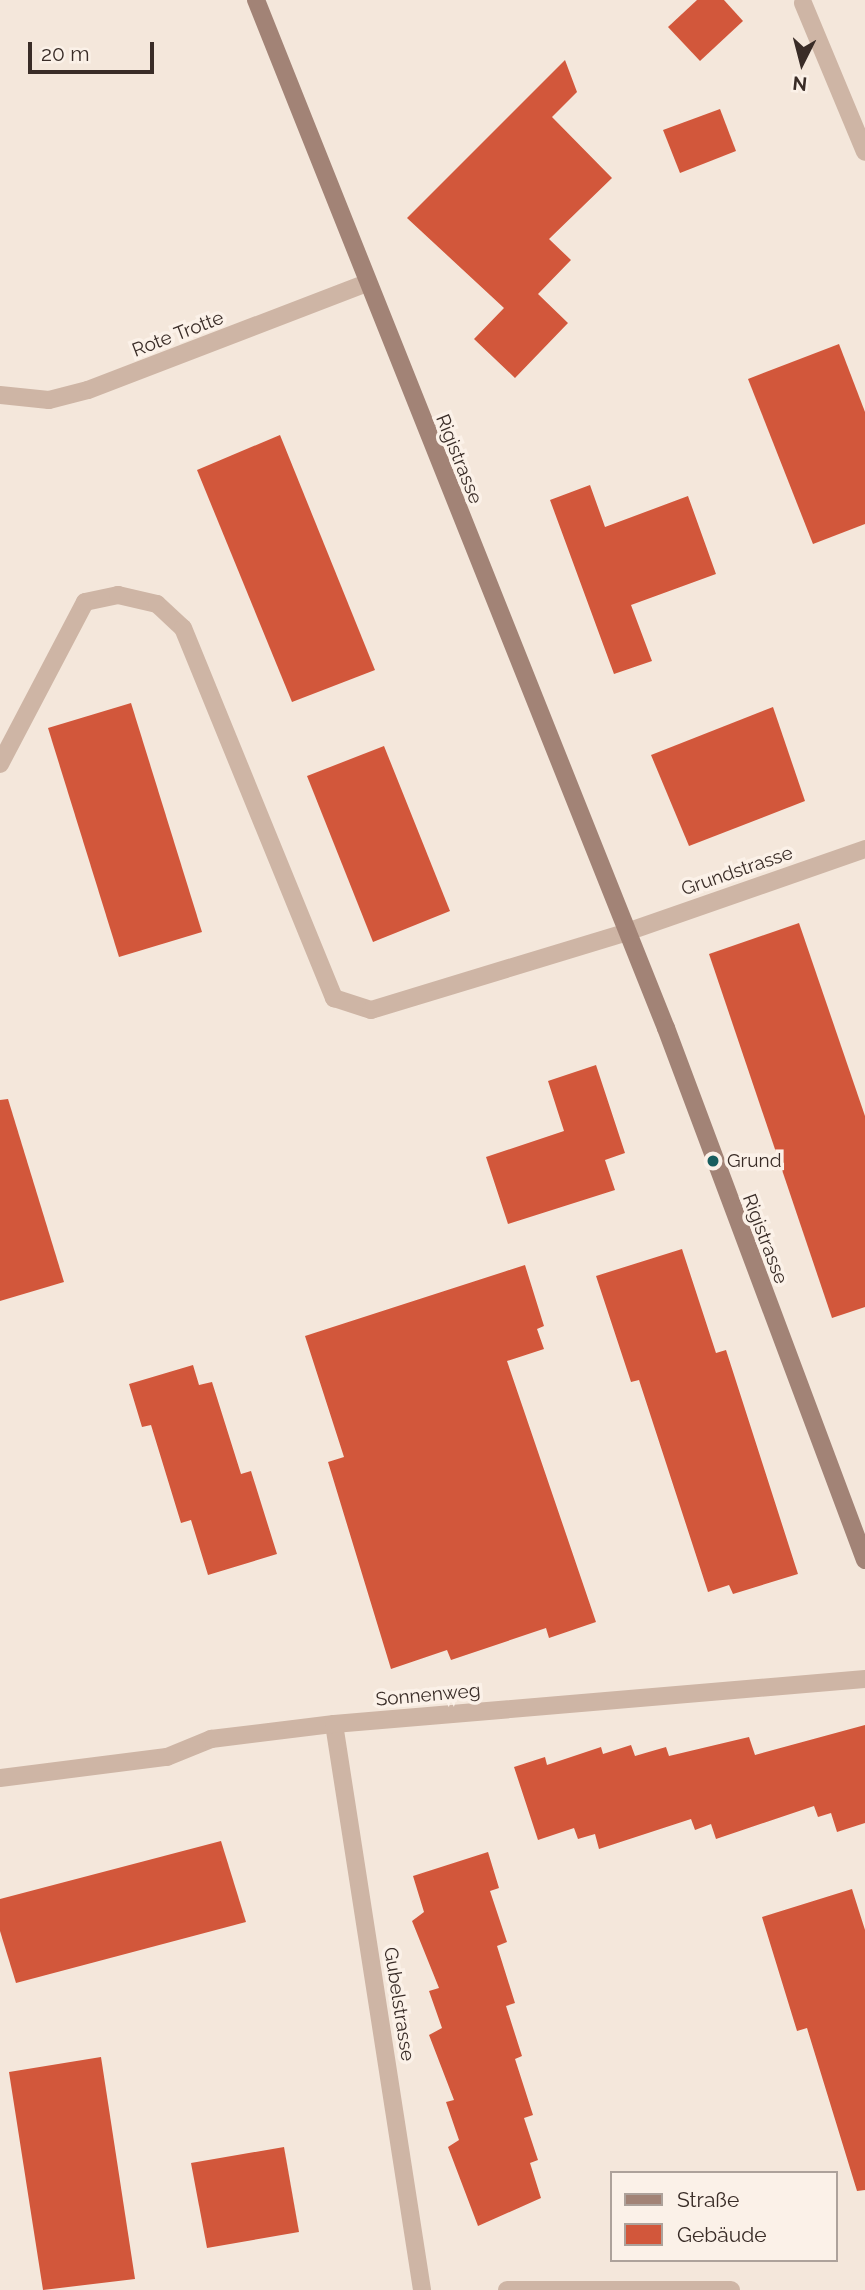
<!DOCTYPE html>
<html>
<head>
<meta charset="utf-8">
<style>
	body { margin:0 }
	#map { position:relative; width:865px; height:2290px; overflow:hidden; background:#f4e7db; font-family:Raleway,sans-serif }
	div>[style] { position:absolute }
	.building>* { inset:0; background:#d2573b }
	.lane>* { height:18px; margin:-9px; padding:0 9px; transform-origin:9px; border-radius:9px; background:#ceb5a5 }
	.street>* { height:18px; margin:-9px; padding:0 9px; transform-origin:9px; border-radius:9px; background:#ceb5a5 }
	.secondary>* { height:18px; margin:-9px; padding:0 9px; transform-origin:9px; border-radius:9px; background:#a28376 }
	.dots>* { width:19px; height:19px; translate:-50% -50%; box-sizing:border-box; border:4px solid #fbf1e8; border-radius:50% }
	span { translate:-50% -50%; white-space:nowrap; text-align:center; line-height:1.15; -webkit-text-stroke:7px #fbf1e8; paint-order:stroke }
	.street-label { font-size:19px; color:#392c27 }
	.poi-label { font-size:19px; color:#392c27 }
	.left { translate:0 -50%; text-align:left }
	.legend { position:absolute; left:610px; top:2171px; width:228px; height:91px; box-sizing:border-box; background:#fbf1e8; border:2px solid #ada29b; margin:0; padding:9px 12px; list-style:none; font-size:21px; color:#392c27 }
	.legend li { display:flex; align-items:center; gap:14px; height:35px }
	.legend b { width:35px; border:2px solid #ada29b }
	.north { position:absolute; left:767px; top:28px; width:70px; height:70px; -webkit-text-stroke:5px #fbf1e8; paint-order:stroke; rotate:186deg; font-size:19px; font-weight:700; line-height:28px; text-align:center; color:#392c27 }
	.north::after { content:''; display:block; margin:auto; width:24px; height:32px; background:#392c27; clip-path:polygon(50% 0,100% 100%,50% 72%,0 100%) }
	.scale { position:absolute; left:28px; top:42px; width:126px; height:32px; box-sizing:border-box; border:4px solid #392c27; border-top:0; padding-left:9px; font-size:21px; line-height:24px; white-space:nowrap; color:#392c27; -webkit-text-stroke:5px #fbf1e8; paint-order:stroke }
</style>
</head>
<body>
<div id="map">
	<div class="building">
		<i style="clip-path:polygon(697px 0,724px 0,743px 21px,700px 61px,668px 27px)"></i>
		<i style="clip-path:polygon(565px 60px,577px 92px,552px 117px,612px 178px,549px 239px,571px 260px,538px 294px,568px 323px,515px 378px,474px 339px,504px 308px,407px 218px)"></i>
		<i style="clip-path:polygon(720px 109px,736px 151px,680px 173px,663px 130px)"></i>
		<i style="clip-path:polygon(839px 344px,865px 412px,865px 524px,813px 544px,748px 379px)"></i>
		<i style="clip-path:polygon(280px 435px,375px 670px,292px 702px,197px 470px)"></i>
		<i style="clip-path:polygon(590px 485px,605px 527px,688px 496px,716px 574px,631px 605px,652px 661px,614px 674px,550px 500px)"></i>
		<i style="clip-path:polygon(131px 703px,202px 932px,119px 957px,48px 728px)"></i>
		<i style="clip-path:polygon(773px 707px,805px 801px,689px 846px,651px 755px)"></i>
		<i style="clip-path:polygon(384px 746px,450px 911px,373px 942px,307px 776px)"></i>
		<i style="clip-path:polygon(799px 923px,865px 1116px,865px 1307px,832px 1318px,709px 954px)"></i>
		<i style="clip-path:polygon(596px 1065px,625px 1153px,605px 1160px,615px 1190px,508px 1224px,486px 1157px,564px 1131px,548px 1081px)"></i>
		<i style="clip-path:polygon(8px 1099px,64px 1282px,0 1301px,0 1100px)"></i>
		<i style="clip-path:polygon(682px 1249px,716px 1353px,726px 1350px,798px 1574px,733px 1594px,729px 1585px,708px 1592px,639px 1380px,631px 1382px,596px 1276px)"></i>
		<i style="clip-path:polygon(525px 1265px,544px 1326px,537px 1329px,544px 1349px,507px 1361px,596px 1622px,549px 1638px,546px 1628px,451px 1660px,447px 1650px,391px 1669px,328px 1462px,344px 1457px,305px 1336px)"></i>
		<i style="clip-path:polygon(193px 1365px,199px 1385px,212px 1382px,241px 1474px,251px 1471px,277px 1554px,208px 1575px,191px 1520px,181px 1523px,151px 1425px,142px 1427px,129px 1384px)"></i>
		<i style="clip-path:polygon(865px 1725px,865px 1823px,837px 1832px,831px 1813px,818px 1817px,814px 1806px,716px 1839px,711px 1824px,695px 1830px,691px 1819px,599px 1849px,595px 1834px,578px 1839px,574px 1828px,538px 1840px,514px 1767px,545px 1757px,547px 1765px,601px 1747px,603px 1754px,631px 1745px,635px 1756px,666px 1747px,669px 1756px,749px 1737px,755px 1755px)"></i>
		<i style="clip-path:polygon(221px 1841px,246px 1922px,16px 1983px,0 1931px,0 1899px)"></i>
		<i style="clip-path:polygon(488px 1852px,499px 1888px,490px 1891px,507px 1942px,497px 1946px,515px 2003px,506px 2006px,522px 2056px,515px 2059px,533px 2115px,524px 2118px,538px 2160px,530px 2163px,541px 2198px,478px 2226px,448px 2147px,459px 2140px,446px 2102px,454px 2100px,429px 2035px,442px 2028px,429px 1991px,439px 1988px,412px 1921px,424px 1912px,413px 1876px)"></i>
		<i style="clip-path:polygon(852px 1889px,865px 1930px,865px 2190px,857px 2191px,807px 2028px,797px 2031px,762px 1917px)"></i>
		<i style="clip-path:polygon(101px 2057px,135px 2279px,43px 2290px,9px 2072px)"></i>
		<i style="clip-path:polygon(284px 2147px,299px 2232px,207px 2248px,191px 2163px)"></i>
	</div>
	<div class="lane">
		<i style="left:803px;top:3px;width:161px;rotate:67.4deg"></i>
	</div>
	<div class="street">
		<i style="left:0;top:395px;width:49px;rotate:5.8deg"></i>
		<i style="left:49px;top:400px;width:40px;rotate:-14.4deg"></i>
		<i style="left:88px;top:390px;width:299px;rotate:-21deg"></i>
		<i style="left:0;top:764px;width:183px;rotate:-62.3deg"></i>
		<i style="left:85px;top:602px;width:34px;rotate:-12deg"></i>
		<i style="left:118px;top:595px;width:40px;rotate:13deg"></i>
		<i style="left:157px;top:604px;width:35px;rotate:43deg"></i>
		<i style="left:183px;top:628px;width:400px;rotate:67.8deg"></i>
		<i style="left:334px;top:998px;width:39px;rotate:18deg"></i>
		<i style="left:371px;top:1010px;width:264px;rotate:-16.9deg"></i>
		<i style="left:624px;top:933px;width:255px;rotate:-19.2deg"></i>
		<i style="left:334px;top:1724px;width:573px;rotate:81.16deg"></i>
		<i style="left:0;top:1778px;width:168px;rotate:-7.2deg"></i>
		<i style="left:167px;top:1757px;width:48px;rotate:-22.2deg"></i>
		<i style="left:211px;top:1739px;width:124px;rotate:-7deg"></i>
		<i style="left:334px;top:1724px;width:533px;rotate:-4.84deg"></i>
		<i style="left:507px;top:2290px;width:224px"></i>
	</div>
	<div class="secondary">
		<i style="left:256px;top:0;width:1107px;rotate:68.26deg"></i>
		<i style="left:666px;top:1028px;width:568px;rotate:69.49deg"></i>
	</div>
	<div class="dots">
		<i style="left:713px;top:1161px;background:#185e5f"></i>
	</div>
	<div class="street-label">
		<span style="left:178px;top:334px;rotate:-21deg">Rote Trotte</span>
		<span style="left:459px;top:459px;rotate:68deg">Rigistrasse</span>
		<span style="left:737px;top:871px;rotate:-19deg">Grundstrasse</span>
		<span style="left:765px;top:1239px;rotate:69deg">Rigistrasse</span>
		<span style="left:428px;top:1695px;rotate:-5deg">Sonnenweg</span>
		<span style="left:399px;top:2004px;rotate:81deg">Gubelstrasse</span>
	</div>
	<div class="poi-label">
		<span class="left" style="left:727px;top:1161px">Grund</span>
	</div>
	<ul class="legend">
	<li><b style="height:9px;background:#a28376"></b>Straße</li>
	<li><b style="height:19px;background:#d2573b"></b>Gebäude</li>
	</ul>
	<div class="north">N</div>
	<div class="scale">20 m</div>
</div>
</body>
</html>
